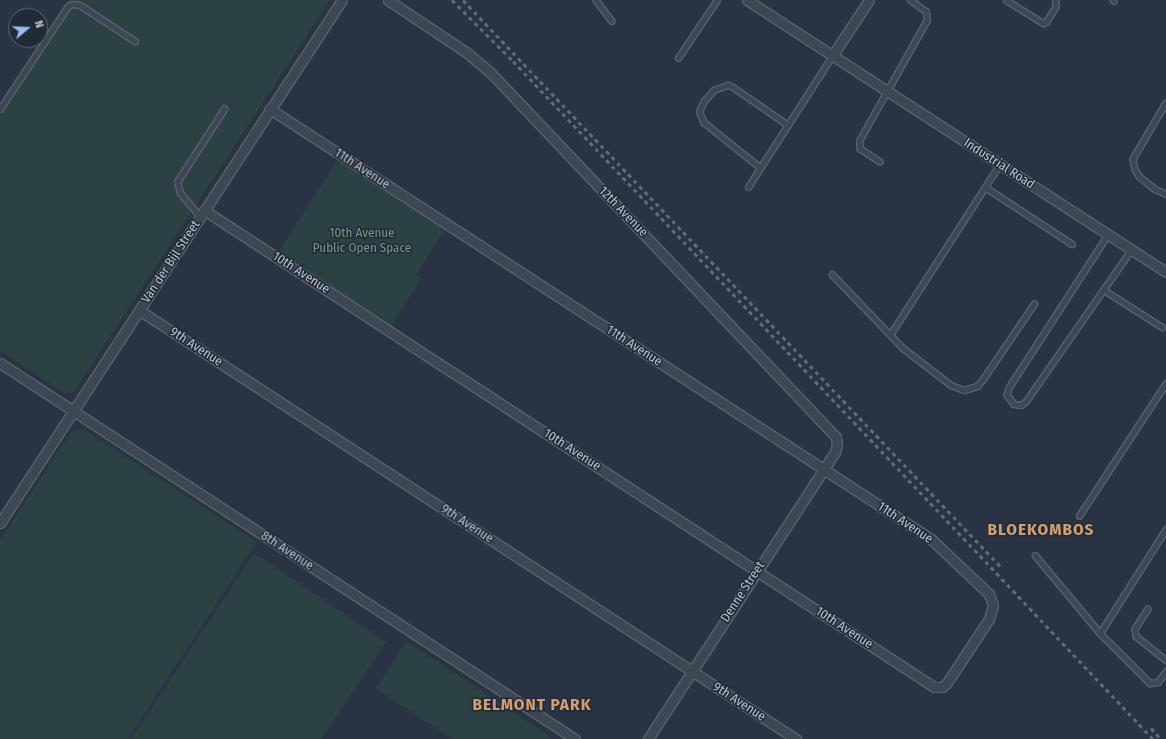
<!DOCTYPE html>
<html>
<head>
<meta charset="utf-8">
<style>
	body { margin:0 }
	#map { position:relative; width:1166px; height:739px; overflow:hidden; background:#293343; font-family:"Fira Sans Condensed",sans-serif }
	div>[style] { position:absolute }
	.green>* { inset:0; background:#2b4144 }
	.roads { filter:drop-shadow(1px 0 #59616d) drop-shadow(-1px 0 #59616d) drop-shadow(0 1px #59616d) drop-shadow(0 -1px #59616d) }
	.service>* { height:4.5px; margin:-2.25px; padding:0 2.25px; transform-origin:2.25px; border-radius:2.25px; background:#3d4653 }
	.minor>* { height:9px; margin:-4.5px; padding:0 4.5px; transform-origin:4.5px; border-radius:4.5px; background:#3d4653 }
	.rail>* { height:3px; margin-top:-1.5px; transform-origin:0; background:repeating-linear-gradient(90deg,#606a79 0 4px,transparent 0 8px) }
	span { translate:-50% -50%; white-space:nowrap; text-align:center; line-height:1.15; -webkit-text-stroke:3px #222a38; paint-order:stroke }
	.street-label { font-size:13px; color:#bbc1cc }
	.park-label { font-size:13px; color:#739c7e }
	.district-label { font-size:17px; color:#d29d70; font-weight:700; letter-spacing:1px }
	.north { position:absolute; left:8px; top:8px; width:40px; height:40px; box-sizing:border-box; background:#222a38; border:1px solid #5f6673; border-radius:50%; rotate:71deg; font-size:11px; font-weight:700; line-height:16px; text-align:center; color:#bbc1cc }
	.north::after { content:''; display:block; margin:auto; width:14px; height:18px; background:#98b9f4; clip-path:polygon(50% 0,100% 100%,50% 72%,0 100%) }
</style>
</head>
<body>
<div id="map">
	<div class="green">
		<i style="clip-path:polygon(68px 0,330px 0,74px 392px,64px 393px,0 351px,0 105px)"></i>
		<i style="clip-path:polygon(338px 159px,445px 229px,416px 275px,421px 279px,391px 326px,278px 253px)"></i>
		<i style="clip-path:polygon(77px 430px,85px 430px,257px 542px,128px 739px,0 739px,0 540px,70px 433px)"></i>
		<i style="clip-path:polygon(254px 553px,386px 642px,321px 739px,131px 739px)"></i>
		<i style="clip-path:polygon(406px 641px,550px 736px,548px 739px,452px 739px,376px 689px)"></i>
	</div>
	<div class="roads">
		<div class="service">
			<i style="left:596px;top:0;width:26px;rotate:53deg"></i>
			<i style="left:1006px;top:0;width:44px;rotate:31.9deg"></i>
			<i style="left:1043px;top:23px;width:3px;rotate:-18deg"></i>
			<i style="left:1046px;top:22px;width:19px;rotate:-58deg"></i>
			<i style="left:1056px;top:6px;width:6px;rotate:-99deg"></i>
			<i style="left:1113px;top:0;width:1px;rotate:45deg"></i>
			<i style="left:678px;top:58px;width:70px;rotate:-56.1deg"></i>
			<i style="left:1166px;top:103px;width:65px;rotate:120.5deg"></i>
			<i style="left:1133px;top:159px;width:10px;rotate:79deg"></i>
			<i style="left:1135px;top:169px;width:8px;rotate:60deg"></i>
			<i style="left:1139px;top:176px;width:21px;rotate:39deg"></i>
			<i style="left:1155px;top:189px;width:12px;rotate:24deg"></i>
			<i style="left:0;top:109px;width:123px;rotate:-56.6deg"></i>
			<i style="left:68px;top:6px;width:4px;rotate:-27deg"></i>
			<i style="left:72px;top:4px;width:8px;rotate:7deg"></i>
			<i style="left:80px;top:5px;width:66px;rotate:33.2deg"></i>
			<i style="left:880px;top:162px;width:24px;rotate:-147deg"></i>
			<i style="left:860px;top:149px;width:8px;rotate:-97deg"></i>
			<i style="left:859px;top:141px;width:139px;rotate:-60.7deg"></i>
			<i style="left:927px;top:20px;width:8px;rotate:-97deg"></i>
			<i style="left:926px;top:12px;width:20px;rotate:-143deg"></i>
			<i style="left:760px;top:168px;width:72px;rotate:-141.2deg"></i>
			<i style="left:704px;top:123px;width:12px;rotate:-114deg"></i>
			<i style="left:699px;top:112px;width:12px;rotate:-66deg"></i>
			<i style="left:704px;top:101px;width:15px;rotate:-48deg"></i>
			<i style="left:714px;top:90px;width:15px;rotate:-20deg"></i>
			<i style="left:728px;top:85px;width:5px;rotate:22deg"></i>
			<i style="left:733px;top:87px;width:67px;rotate:34.6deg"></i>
			<i style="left:748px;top:187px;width:156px;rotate:-57.3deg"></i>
			<i style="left:985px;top:187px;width:104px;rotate:33.2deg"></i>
			<i style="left:200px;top:217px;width:31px;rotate:-130deg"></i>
			<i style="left:180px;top:193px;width:11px;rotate:-105deg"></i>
			<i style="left:177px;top:182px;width:87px;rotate:-57.2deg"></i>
			<i style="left:1108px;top:235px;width:182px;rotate:122.9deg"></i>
			<i style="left:1009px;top:388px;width:7px;rotate:106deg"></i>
			<i style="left:1007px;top:395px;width:11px;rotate:52deg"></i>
			<i style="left:1014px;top:404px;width:7px;rotate:8deg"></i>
			<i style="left:1021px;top:405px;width:6px;rotate:-39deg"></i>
			<i style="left:1026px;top:401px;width:184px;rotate:-55.2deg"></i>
			<i style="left:832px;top:274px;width:103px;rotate:46.2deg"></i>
			<i style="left:903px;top:348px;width:61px;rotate:37.6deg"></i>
			<i style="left:951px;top:385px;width:14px;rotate:21deg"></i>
			<i style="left:964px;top:390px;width:14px;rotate:-17deg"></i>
			<i style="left:977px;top:386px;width:9px;rotate:-49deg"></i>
			<i style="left:983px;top:379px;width:91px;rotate:-55.8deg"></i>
			<i style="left:1104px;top:290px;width:69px;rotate:32.5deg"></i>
			<i style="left:890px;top:335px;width:202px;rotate:-57.3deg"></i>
			<i style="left:1079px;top:516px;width:159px;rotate:-56.8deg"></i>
			<i style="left:1035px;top:555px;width:102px;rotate:50.2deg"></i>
			<i style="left:1100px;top:633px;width:71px;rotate:45deg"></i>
			<i style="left:1150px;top:683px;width:8px;rotate:-7deg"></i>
			<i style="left:1158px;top:682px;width:14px;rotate:-54deg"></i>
			<i style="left:1148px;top:609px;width:24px;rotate:123deg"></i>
			<i style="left:1135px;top:629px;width:7px;rotate:82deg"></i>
			<i style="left:1136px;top:636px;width:38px;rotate:39deg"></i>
			<i style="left:1100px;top:633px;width:123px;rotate:-57.6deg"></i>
		</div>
		<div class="minor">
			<i style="left:388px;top:0;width:94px;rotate:33.7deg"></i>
			<i style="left:466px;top:52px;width:30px;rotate:40deg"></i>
			<i style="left:489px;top:71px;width:504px;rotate:46.53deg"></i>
			<i style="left:836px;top:437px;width:8px;rotate:83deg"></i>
			<i style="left:837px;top:445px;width:7px;rotate:106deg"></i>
			<i style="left:835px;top:452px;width:343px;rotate:123.1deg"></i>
			<i style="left:747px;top:0;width:500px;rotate:33deg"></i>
			<i style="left:832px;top:56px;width:67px;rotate:-56.5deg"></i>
			<i style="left:204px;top:210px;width:872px;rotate:33.16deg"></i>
			<i style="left:934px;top:687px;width:8px"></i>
			<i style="left:942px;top:687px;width:5px;rotate:-37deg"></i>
			<i style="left:946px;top:684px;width:78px;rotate:-56.5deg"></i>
			<i style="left:989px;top:619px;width:15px;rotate:-74deg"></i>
			<i style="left:993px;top:605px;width:12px;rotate:-110deg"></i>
			<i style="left:989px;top:594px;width:80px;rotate:-136.5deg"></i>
			<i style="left:931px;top:539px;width:789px;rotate:-146.95deg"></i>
			<i style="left:139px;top:310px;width:785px;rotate:33.14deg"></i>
			<i style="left:0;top:363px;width:687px;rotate:33.18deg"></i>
			<i style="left:0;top:523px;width:625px;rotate:-56.82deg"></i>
		</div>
	</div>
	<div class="rail">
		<i style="left:452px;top:0;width:86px;rotate:45deg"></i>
		<i style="left:513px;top:61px;width:932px;rotate:46.65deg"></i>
		<i style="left:463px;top:0;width:782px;rotate:46.5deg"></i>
		<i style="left:1151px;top:728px;width:15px;rotate:48deg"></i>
	</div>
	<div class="street-label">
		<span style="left:999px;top:164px;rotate:33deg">Industrial Road</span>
		<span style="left:362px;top:169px;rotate:33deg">11th Avenue</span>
		<span style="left:623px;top:212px;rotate:46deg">12th Avenue</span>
		<span style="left:171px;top:262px;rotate:-57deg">Van der Bijl Street</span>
		<span style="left:301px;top:273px;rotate:33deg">10th Avenue</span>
		<span style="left:634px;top:346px;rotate:33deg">11th Avenue</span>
		<span style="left:196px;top:347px;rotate:33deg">9th Avenue</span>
		<span style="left:572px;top:450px;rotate:33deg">10th Avenue</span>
		<span style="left:905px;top:523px;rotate:34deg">11th Avenue</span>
		<span style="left:467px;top:524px;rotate:33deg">9th Avenue</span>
		<span style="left:287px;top:551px;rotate:33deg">8th Avenue</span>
		<span style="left:743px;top:592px;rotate:-57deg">Denne Street</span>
		<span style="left:844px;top:628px;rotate:33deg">10th Avenue</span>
		<span style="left:739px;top:702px;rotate:33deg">9th Avenue</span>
	</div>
	<div class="park-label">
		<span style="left:362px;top:241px">10th Avenue<br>Public Open Space</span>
	</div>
	<div class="district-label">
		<span style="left:1041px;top:530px">BLOEKOMBOS</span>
		<span style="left:532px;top:705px">BELMONT PARK</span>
	</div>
	<div class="north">N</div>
</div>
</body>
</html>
